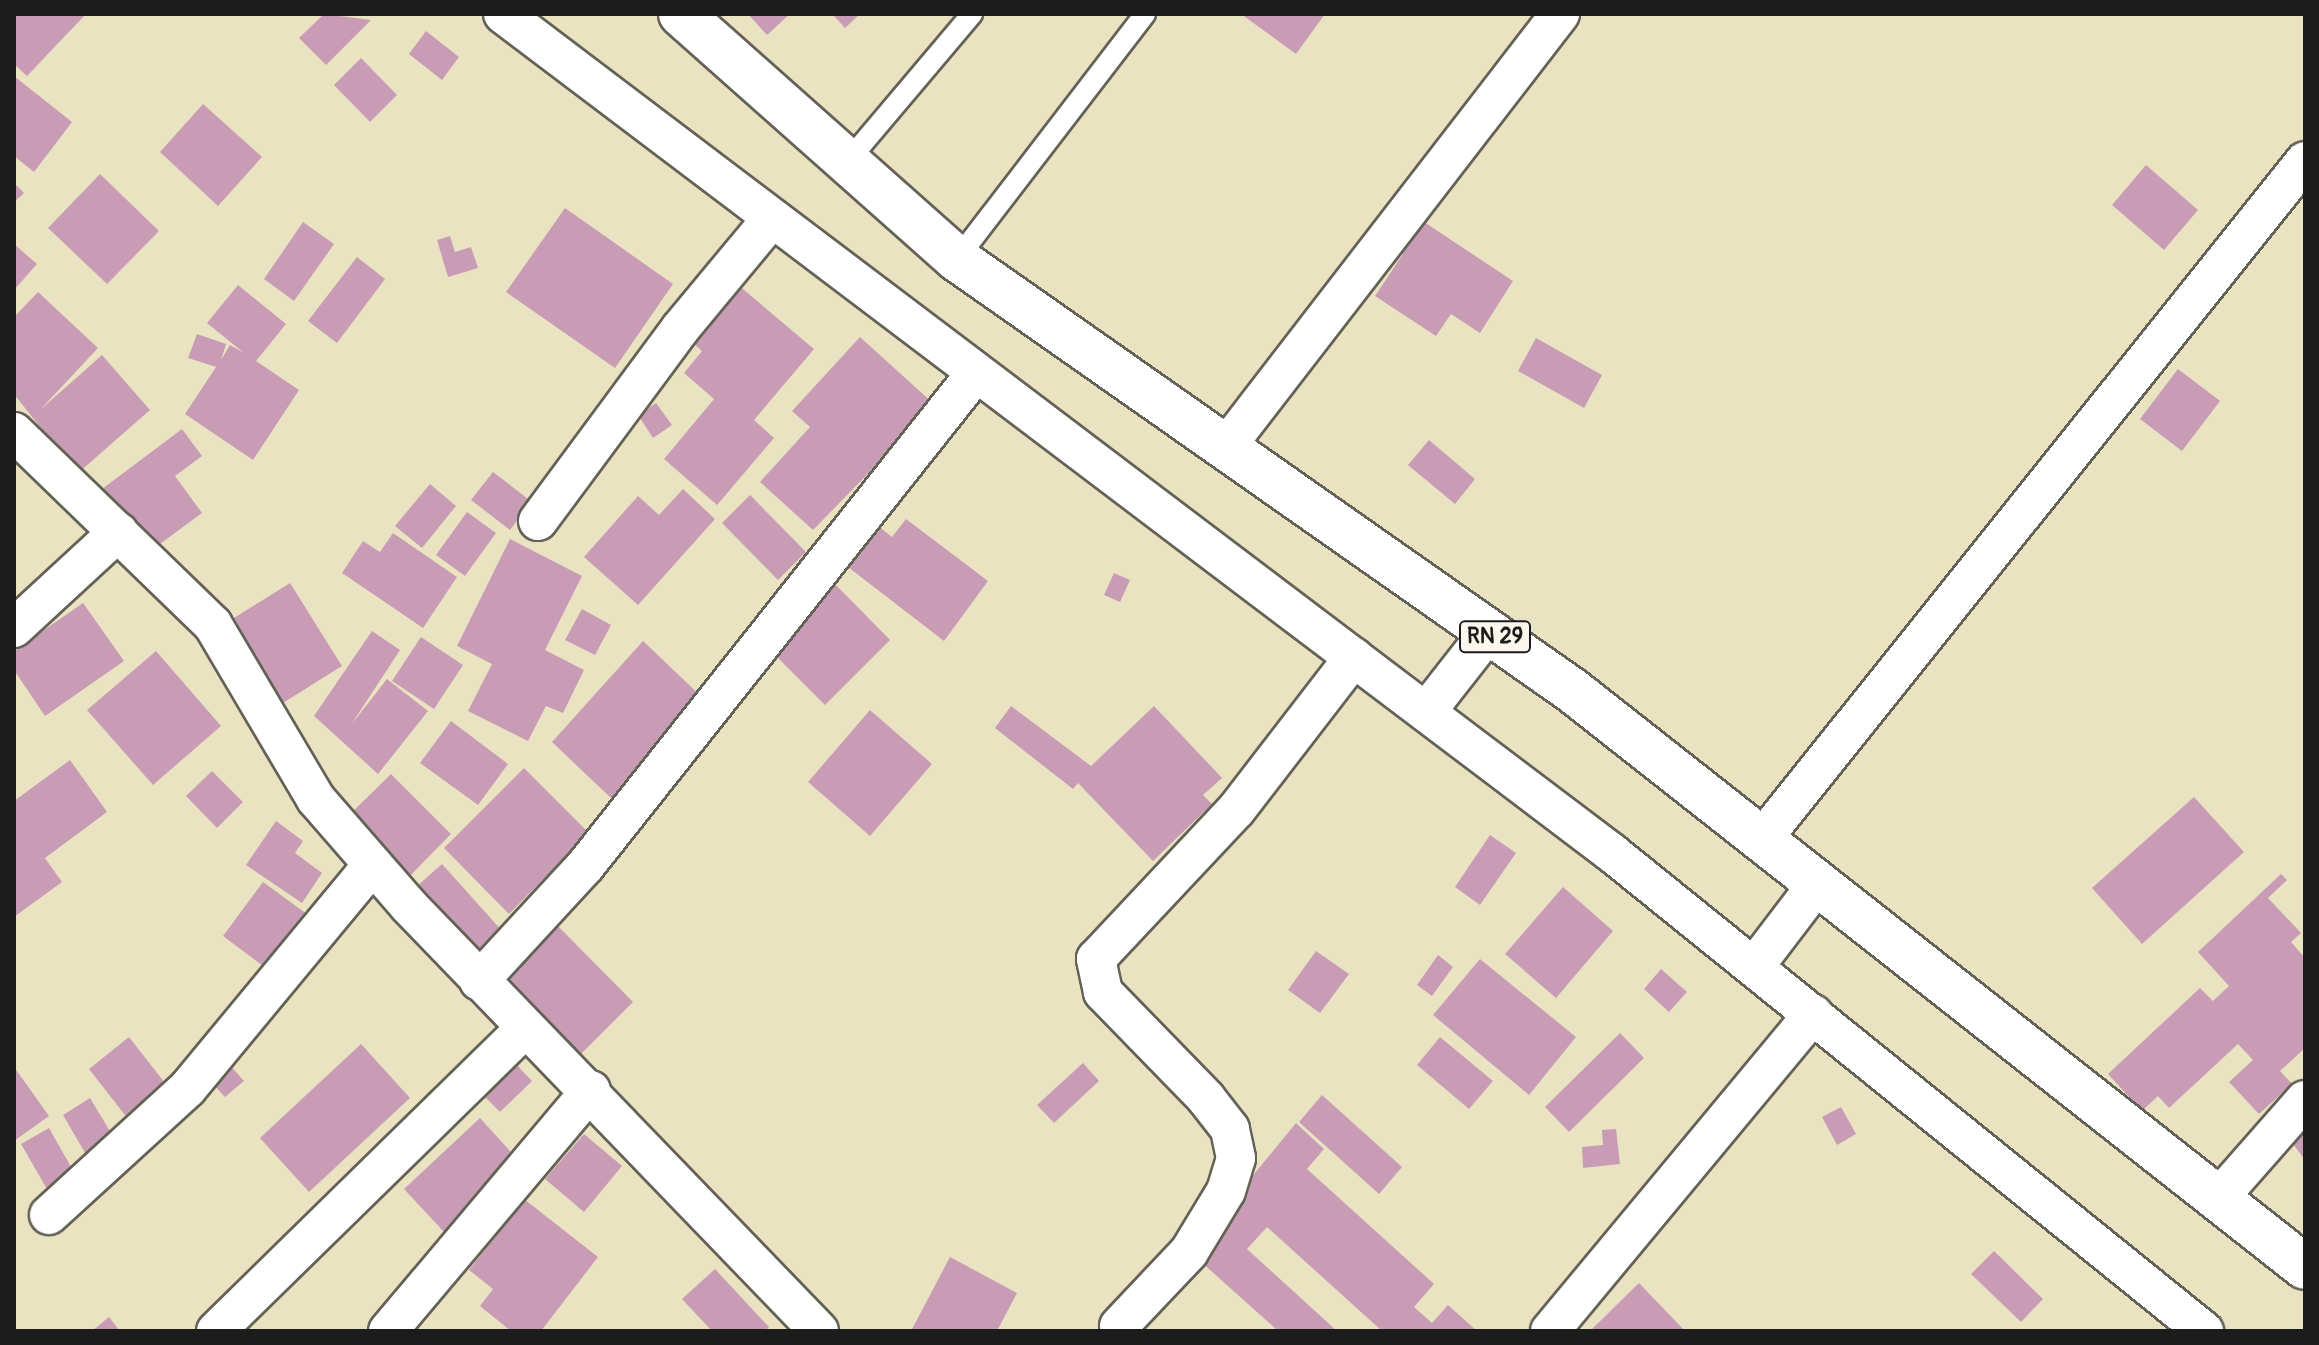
<!DOCTYPE html>
<html>
<head>
<meta charset="utf-8">
<style>
	body { margin:0 }
	#map { position:relative; width:2319px; height:1345px; overflow:hidden; background:#eae3c2; font-family:Pangolin,sans-serif }
	div>[style] { position:absolute }
	.building>* { inset:0; background:#c99cb6 }
	.roads { filter:drop-shadow(2px 0 #646256) drop-shadow(-2px 0 #646256) drop-shadow(0 2px #646256) drop-shadow(0 -2px #646256) }
	.service>* { height:20px; margin:-10px; padding:0 10px; transform-origin:10px; border-radius:10px; background:#fff }
	.minor>* { height:38px; margin:-19px; padding:0 19px; transform-origin:19px; border-radius:19px; background:#fff }
	.primary>* { height:44px; margin:-22px; padding:0 22px; transform-origin:22px; border-radius:22px; background:#fff }
	span { translate:-50% -50%; white-space:nowrap; text-align:center; line-height:1.15; -webkit-text-stroke:7px #fbf7ec; paint-order:stroke }
	.shield-label span { padding:2px 6px; background:#fbf7ec; border:2px solid; border-radius:6px; -webkit-text-stroke-width:0 }
	.shield-label { font-size:22px; color:#1c1c1c; font-weight:700 }
	.frame { position:absolute; inset:0; border:16px solid #1c1c1c; pointer-events:none }
</style>
</head>
<body>
<div id="map">
	<div class="building">
		<i style="clip-path:polygon(14px 14px,86px 14px,27px 76px,14px 64px)"></i>
		<i style="clip-path:polygon(324px 14px,371px 20px,326px 65px,299px 38px)"></i>
		<i style="clip-path:polygon(748px 14px,790px 14px,767px 35px)"></i>
		<i style="clip-path:polygon(832px 14px,860px 14px,845px 28px)"></i>
		<i style="clip-path:polygon(1241px 14px,1325px 14px,1296px 54px)"></i>
		<i style="clip-path:polygon(426px 31px,459px 57px,442px 80px,409px 54px)"></i>
		<i style="clip-path:polygon(361px 58px,397px 95px,370px 122px,334px 85px)"></i>
		<i style="clip-path:polygon(14px 76px,72px 122px,34px 172px,14px 156px)"></i>
		<i style="clip-path:polygon(203px 104px,262px 157px,218px 206px,160px 152px)"></i>
		<i style="clip-path:polygon(2146px 165px,2198px 210px,2164px 250px,2112px 205px)"></i>
		<i style="clip-path:polygon(100px 174px,159px 231px,107px 284px,48px 228px)"></i>
		<i style="clip-path:polygon(14px 183px,24px 193px,14px 202px)"></i>
		<i style="clip-path:polygon(565px 208px,673px 284px,615px 368px,506px 292px)"></i>
		<i style="clip-path:polygon(1409px 212px,1513px 281px,1480px 333px,1451px 314px,1436px 336px,1375px 296px,1403px 254px,1388px 244px)"></i>
		<i style="clip-path:polygon(303px 222px,334px 244px,294px 301px,264px 279px)"></i>
		<i style="clip-path:polygon(450px 236px,455px 252px,471px 247px,478px 268px,448px 277px,437px 240px)"></i>
		<i style="clip-path:polygon(14px 244px,37px 264px,14px 290px)"></i>
		<i style="clip-path:polygon(357px 257px,385px 279px,337px 343px,308px 321px)"></i>
		<i style="clip-path:polygon(731px 279px,814px 349px,754px 420px,774px 438px,717px 505px,664px 459px,714px 399px,684px 373px,702px 351px,684px 335px)"></i>
		<i style="clip-path:polygon(238px 285px,286px 324px,256px 361px,299px 390px,253px 460px,185px 414px,216px 367px,188px 358px,197px 334px,226px 344px,221px 360px,230px 345px,244px 353px,207px 323px)"></i>
		<i style="clip-path:polygon(38px 292px,98px 348px,40px 410px,102px 355px,150px 410px,77px 474px,14px 394px,14px 317px)"></i>
		<i style="clip-path:polygon(860px 337px,935px 405px,813px 530px,760px 482px,810px 427px,792px 411px)"></i>
		<i style="clip-path:polygon(1536px 338px,1602px 375px,1584px 408px,1518px 371px)"></i>
		<i style="clip-path:polygon(2178px 369px,2220px 401px,2182px 451px,2140px 419px)"></i>
		<i style="clip-path:polygon(656px 403px,672px 425px,653px 438px,638px 415px)"></i>
		<i style="clip-path:polygon(182px 429px,202px 456px,175px 476px,202px 513px,149px 552px,102px 489px)"></i>
		<i style="clip-path:polygon(1429px 440px,1475px 479px,1455px 504px,1408px 465px)"></i>
		<i style="clip-path:polygon(493px 472px,532px 502px,510px 530px,471px 500px)"></i>
		<i style="clip-path:polygon(430px 484px,456px 506px,422px 548px,395px 526px)"></i>
		<i style="clip-path:polygon(683px 489px,715px 519px,638px 605px,584px 557px,638px 496px,659px 515px)"></i>
		<i style="clip-path:polygon(750px 495px,806px 552px,778px 580px,722px 523px)"></i>
		<i style="clip-path:polygon(467px 512px,496px 533px,465px 576px,436px 555px)"></i>
		<i style="clip-path:polygon(906px 519px,988px 581px,944px 641px,848px 567px,878px 526px,892px 537px)"></i>
		<i style="clip-path:polygon(393px 533px,457px 577px,423px 628px,342px 573px,363px 541px,380px 552px)"></i>
		<i style="clip-path:polygon(510px 539px,582px 576px,545px 650px,584px 670px,563px 713px,546px 706px,528px 741px,468px 711px,492px 664px,457px 646px)"></i>
		<i style="clip-path:polygon(1114px 573px,1130px 580px,1120px 602px,1104px 595px)"></i>
		<i style="clip-path:polygon(832px 581px,890px 640px,825px 705px,767px 647px)"></i>
		<i style="clip-path:polygon(290px 583px,342px 666px,278px 706px,226px 623px)"></i>
		<i style="clip-path:polygon(83px 603px,124px 661px,45px 716px,14px 670px,14px 651px)"></i>
		<i style="clip-path:polygon(582px 609px,611px 625px,595px 655px,565px 640px)"></i>
		<i style="clip-path:polygon(372px 631px,400px 650px,351px 725px,387px 679px,428px 711px,378px 774px,314px 716px)"></i>
		<i style="clip-path:polygon(421px 637px,463px 665px,434px 709px,392px 681px)"></i>
		<i style="clip-path:polygon(643px 641px,705px 700px,612px 799px,552px 742px)"></i>
		<i style="clip-path:polygon(156px 651px,221px 726px,153px 785px,87px 710px)"></i>
		<i style="clip-path:polygon(1011px 706px,1091px 766px,1154px 706px,1222px 778px,1203px 795px,1212px 804px,1153px 861px,1078px 783px,1073px 789px,995px 728px)"></i>
		<i style="clip-path:polygon(870px 710px,932px 764px,870px 836px,808px 782px)"></i>
		<i style="clip-path:polygon(451px 721px,508px 764px,478px 805px,420px 763px)"></i>
		<i style="clip-path:polygon(70px 760px,107px 812px,45px 858px,62px 882px,14px 917px,14px 801px)"></i>
		<i style="clip-path:polygon(524px 768px,589px 833px,509px 914px,444px 848px)"></i>
		<i style="clip-path:polygon(212px 771px,243px 802px,217px 828px,186px 796px)"></i>
		<i style="clip-path:polygon(391px 774px,451px 834px,403px 883px,342px 822px)"></i>
		<i style="clip-path:polygon(2194px 797px,2244px 852px,2142px 944px,2092px 888px)"></i>
		<i style="clip-path:polygon(276px 821px,303px 841px,295px 853px,322px 873px,302px 903px,246px 865px)"></i>
		<i style="clip-path:polygon(1490px 835px,1516px 853px,1480px 905px,1455px 887px)"></i>
		<i style="clip-path:polygon(442px 864px,504px 933px,470px 964px,408px 894px)"></i>
		<i style="clip-path:polygon(2281px 874px,2287px 880px,2268px 898px,2301px 933px,2291px 942px,2305px 958px,2305px 1048px,2280px 1071px,2292px 1084px,2259px 1114px,2229px 1082px,2253px 1060px,2238px 1044px,2169px 1108px,2158px 1096px,2142px 1111px,2108px 1074px,2200px 988px,2213px 1001px,2229px 986px,2198px 952px)"></i>
		<i style="clip-path:polygon(263px 882px,315px 920px,275px 975px,223px 936px)"></i>
		<i style="clip-path:polygon(1563px 887px,1613px 931px,1556px 998px,1505px 954px)"></i>
		<i style="clip-path:polygon(554px 922px,633px 1002px,580px 1055px,501px 976px)"></i>
		<i style="clip-path:polygon(1316px 951px,1349px 974px,1320px 1013px,1288px 990px)"></i>
		<i style="clip-path:polygon(1438px 955px,1453px 967px,1432px 996px,1417px 985px)"></i>
		<i style="clip-path:polygon(1480px 959px,1576px 1037px,1529px 1095px,1433px 1015px)"></i>
		<i style="clip-path:polygon(1661px 969px,1687px 992px,1669px 1012px,1644px 989px)"></i>
		<i style="clip-path:polygon(1620px 1033px,1644px 1058px,1569px 1132px,1545px 1107px)"></i>
		<i style="clip-path:polygon(129px 1037px,168px 1087px,128px 1119px,89px 1069px)"></i>
		<i style="clip-path:polygon(1440px 1037px,1493px 1081px,1469px 1109px,1417px 1065px)"></i>
		<i style="clip-path:polygon(361px 1044px,410px 1098px,309px 1192px,260px 1138px)"></i>
		<i style="clip-path:polygon(514px 1062px,532px 1081px,500px 1112px,481px 1093px)"></i>
		<i style="clip-path:polygon(228px 1063px,244px 1081px,225px 1097px,209px 1080px)"></i>
		<i style="clip-path:polygon(1083px 1063px,1099px 1081px,1054px 1123px,1037px 1105px)"></i>
		<i style="clip-path:polygon(14px 1067px,49px 1116px,14px 1141px)"></i>
		<i style="clip-path:polygon(1322px 1095px,1402px 1167px,1379px 1194px,1299px 1122px)"></i>
		<i style="clip-path:polygon(90px 1098px,119px 1146px,91px 1163px,63px 1115px)"></i>
		<i style="clip-path:polygon(1841px 1107px,1856px 1134px,1837px 1145px,1822px 1117px)"></i>
		<i style="clip-path:polygon(2305px 1112px,2305px 1160px,2282px 1129px)"></i>
		<i style="clip-path:polygon(480px 1118px,520px 1162px,444px 1232px,404px 1189px)"></i>
		<i style="clip-path:polygon(1296px 1123px,1324px 1149px,1307px 1169px,1434px 1284px,1414px 1307px,1432px 1323px,1448px 1305px,1477px 1331px,1382px 1331px,1267px 1227px,1247px 1249px,1337px 1331px,1278px 1331px,1190px 1252px)"></i>
		<i style="clip-path:polygon(49px 1128px,79px 1181px,51px 1196px,21px 1144px)"></i>
		<i style="clip-path:polygon(1616px 1129px,1620px 1164px,1583px 1168px,1582px 1147px,1603px 1145px,1602px 1130px)"></i>
		<i style="clip-path:polygon(584px 1134px,622px 1166px,584px 1212px,545px 1179px)"></i>
		<i style="clip-path:polygon(524px 1199px,598px 1257px,541px 1331px,511px 1331px,480px 1306px,493px 1289px,469px 1270px)"></i>
		<i style="clip-path:polygon(1994px 1251px,2043px 1299px,2021px 1322px,1971px 1274px)"></i>
		<i style="clip-path:polygon(950px 1257px,1017px 1293px,997px 1331px,911px 1331px)"></i>
		<i style="clip-path:polygon(715px 1269px,769px 1327px,765px 1331px,712px 1331px,682px 1299px)"></i>
		<i style="clip-path:polygon(1639px 1283px,1685px 1331px,1590px 1331px)"></i>
		<i style="clip-path:polygon(109px 1317px,120px 1331px,92px 1331px)"></i>
	</div>
	<div class="roads">
		<div class="service">
			<i style="left:847px;top:162px;width:194px;rotate:-49.8deg"></i>
			<i style="left:957px;top:259px;width:309px;rotate:-52.5deg"></i>
		</div>
		<div class="minor">
			<i style="left:503px;top:14px;width:1391px;rotate:37.11deg"></i>
			<i style="left:1612px;top:853px;width:761px;rotate:38.92deg"></i>
			<i style="left:14px;top:432px;width:277px;rotate:44.1deg"></i>
			<i style="left:213px;top:625px;width:202px;rotate:59.4deg"></i>
			<i style="left:316px;top:799px;width:140px;rotate:49deg"></i>
			<i style="left:408px;top:905px;width:592px;rotate:46.03deg"></i>
			<i style="left:1229px;top:443px;width:542px;rotate:-52.35deg"></i>
			<i style="left:538px;top:521px;width:239px;rotate:-53.5deg"></i>
			<i style="left:680px;top:329px;width:144px;rotate:-50.3deg"></i>
			<i style="left:14px;top:628px;width:142px;rotate:-42.7deg"></i>
			<i style="left:1426px;top:712px;width:100px;rotate:-51.9deg"></i>
			<i style="left:1763px;top:838px;width:867px;rotate:-51.32deg"></i>
			<i style="left:1754px;top:967px;width:106px;rotate:-52.7deg"></i>
			<i style="left:479px;top:981px;width:158px;rotate:-47.3deg"></i>
			<i style="left:586px;top:865px;width:628px;rotate:-51.6deg"></i>
			<i style="left:2217px;top:1200px;width:133px;rotate:-48.7deg"></i>
			<i style="left:49px;top:1215px;width:187px;rotate:-42.4deg"></i>
			<i style="left:187px;top:1089px;width:291px;rotate:-50.4deg"></i>
			<i style="left:1119px;top:1326px;width:102px;rotate:-46.6deg"></i>
			<i style="left:1189px;top:1252px;width:71px;rotate:-58.8deg"></i>
			<i style="left:1226px;top:1191px;width:34px;rotate:-73deg"></i>
			<i style="left:1236px;top:1158px;width:30px;rotate:-102deg"></i>
			<i style="left:1230px;top:1129px;width:39px;rotate:-128deg"></i>
			<i style="left:1206px;top:1098px;width:148px;rotate:-134.2deg"></i>
			<i style="left:1103px;top:992px;width:34px;rotate:-102deg"></i>
			<i style="left:1096px;top:959px;width:204px;rotate:-46.8deg"></i>
			<i style="left:1236px;top:810px;width:193px;rotate:-52.4deg"></i>
			<i style="left:216px;top:1331px;width:433px;rotate:-44.4deg"></i>
			<i style="left:388px;top:1331px;width:315px;rotate:-49.9deg"></i>
			<i style="left:1550px;top:1331px;width:412px;rotate:-50.3deg"></i>
		</div>
		<div class="primary">
			<i style="left:681px;top:14px;width:369px;rotate:41.6deg"></i>
			<i style="left:957px;top:259px;width:752px;rotate:35.04deg"></i>
			<i style="left:1573px;top:691px;width:931px;rotate:38.2deg"></i>
		</div>
	</div>
	<div class="shield-label">
		<span style="left:1495px;top:637px">RN 29</span>
	</div>
	<div class="frame"></div>
</div>
</body>
</html>
